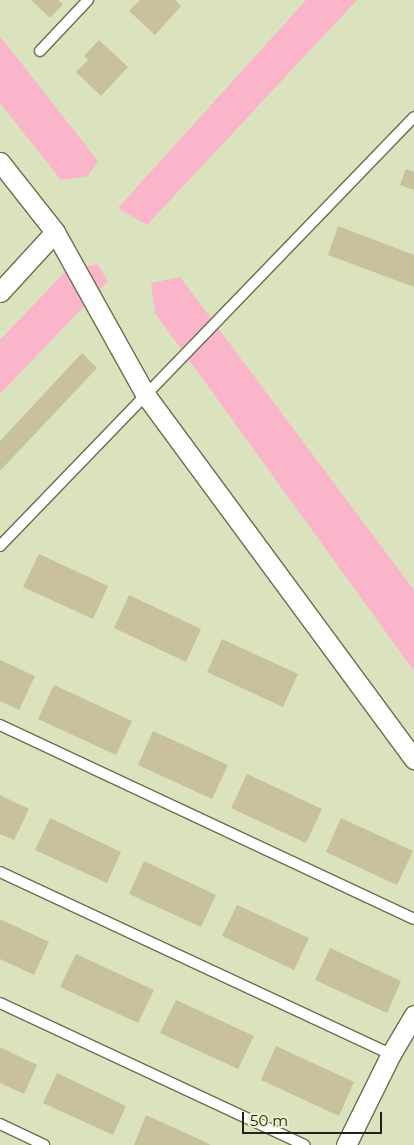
<!DOCTYPE html>
<html>
<head>
<meta charset="utf-8">
<style>
	body { margin:0 }
	#map { position:relative; width:414px; height:1145px; overflow:hidden; background:#dbe3be; font-family:Montserrat,sans-serif }
	div>[style] { position:absolute }
	.green>* { inset:0; background:#fab5cb }
	.building>* { inset:0; background:#c8c19c }
	.roads { filter:drop-shadow(1px 0 #69704e) drop-shadow(-1px 0 #69704e) drop-shadow(0 1px #69704e) drop-shadow(0 -1px #69704e) }
	.lane>* { height:10px; margin:-5px; padding:0 5px; transform-origin:5px; border-radius:5px; background:#fff }
	.street>* { height:19px; margin:-9.5px; padding:0 9.5px; transform-origin:9.5px; border-radius:9.5px; background:#fff }
	span { translate:-50% -50%; white-space:nowrap; text-align:center; line-height:1.15; -webkit-text-stroke:5px #e8f0cb; paint-order:stroke }
	.scale { position:absolute; left:242px; top:1112px; width:140px; height:22px; box-sizing:border-box; border:2px solid #202315; border-top:0; padding-left:6px; font-size:15px; line-height:18px; white-space:nowrap; color:#202315; -webkit-text-stroke:4px #e8f0cb; paint-order:stroke }
</style>
</head>
<body>
<div id="map">
	<div class="green">
		<i style="clip-path:polygon(306px 0,357px 0,147px 225px,118px 208px)"></i>
		<i style="clip-path:polygon(0 36px,98px 161px,88px 176px,61px 180px,0 103px)"></i>
		<i style="clip-path:polygon(97px 264px,108px 281px,0 394px,0 340px,66px 271px)"></i>
		<i style="clip-path:polygon(180px 277px,414px 590px,414px 671px,155px 313px,151px 283px)"></i>
	</div>
	<div class="building">
		<i style="clip-path:polygon(31px 0,58px 0,63px 4px,50px 18px)"></i>
		<i style="clip-path:polygon(140px 0,175px 0,181px 6px,155px 35px,129px 11px)"></i>
		<i style="clip-path:polygon(99px 40px,128px 67px,101px 96px,76px 72px,88px 60px,84px 56px)"></i>
		<i style="clip-path:polygon(406px 169px,414px 172px,414px 190px,400px 185px)"></i>
		<i style="clip-path:polygon(338px 226px,414px 255px,414px 287px,328px 255px)"></i>
		<i style="clip-path:polygon(82px 353px,97px 368px,0 471px,0 441px)"></i>
		<i style="clip-path:polygon(39px 554px,108px 586px,93px 619px,23px 587px)"></i>
		<i style="clip-path:polygon(129px 595px,201px 629px,186px 662px,114px 628px)"></i>
		<i style="clip-path:polygon(222px 639px,298px 674px,283px 707px,207px 672px)"></i>
		<i style="clip-path:polygon(0 660px,35px 676px,19px 710px,0 701px)"></i>
		<i style="clip-path:polygon(54px 685px,132px 721px,116px 755px,38px 719px)"></i>
		<i style="clip-path:polygon(153px 731px,228px 765px,212px 799px,138px 765px)"></i>
		<i style="clip-path:polygon(247px 774px,322px 809px,306px 843px,231px 808px)"></i>
		<i style="clip-path:polygon(0 795px,29px 809px,14px 840px,0 834px)"></i>
		<i style="clip-path:polygon(50px 818px,121px 852px,107px 883px,35px 850px)"></i>
		<i style="clip-path:polygon(341px 818px,413px 851px,397px 885px,326px 852px)"></i>
		<i style="clip-path:polygon(144px 861px,216px 895px,201px 927px,129px 894px)"></i>
		<i style="clip-path:polygon(237px 905px,309px 938px,294px 970px,222px 936px)"></i>
		<i style="clip-path:polygon(0 919px,49px 942px,34px 975px,0 959px)"></i>
		<i style="clip-path:polygon(330px 948px,401px 981px,387px 1013px,315px 980px)"></i>
		<i style="clip-path:polygon(76px 954px,154px 990px,138px 1023px,60px 987px)"></i>
		<i style="clip-path:polygon(176px 1000px,254px 1036px,238px 1069px,160px 1033px)"></i>
		<i style="clip-path:polygon(276px 1046px,354px 1082px,339px 1116px,261px 1080px)"></i>
		<i style="clip-path:polygon(0 1047px,37px 1065px,24px 1094px,0 1083px)"></i>
		<i style="clip-path:polygon(57px 1073px,126px 1106px,113px 1135px,43px 1103px)"></i>
		<i style="clip-path:polygon(146px 1115px,201px 1140px,211px 1145px,134px 1145px)"></i>
	</div>
	<div class="roads">
		<div class="lane">
			<i style="left:40px;top:51px;width:70px;rotate:-46.7deg"></i>
			<i style="left:0;top:546px;width:596px;rotate:-46.02deg"></i>
			<i style="left:0;top:725px;width:457px;rotate:25.1deg"></i>
			<i style="left:0;top:872px;width:431px;rotate:25deg"></i>
			<i style="left:0;top:1003px;width:336px;rotate:25deg"></i>
			<i style="left:0;top:1124px;width:49px;rotate:25.5deg"></i>
		</div>
		<div class="street">
			<i style="left:0;top:162px;width:89px;rotate:51.8deg"></i>
			<i style="left:55px;top:232px;width:189px;rotate:60.9deg"></i>
			<i style="left:147px;top:397px;width:450px;rotate:53.6deg"></i>
			<i style="left:0;top:292px;width:81px;rotate:-47.5deg"></i>
			<i style="left:346px;top:1145px;width:102px;rotate:-63.7deg"></i>
			<i style="left:391px;top:1054px;width:45px;rotate:-59.5deg"></i>
		</div>
	</div>
	<div class="scale">50 m</div>
</div>
</body>
</html>
